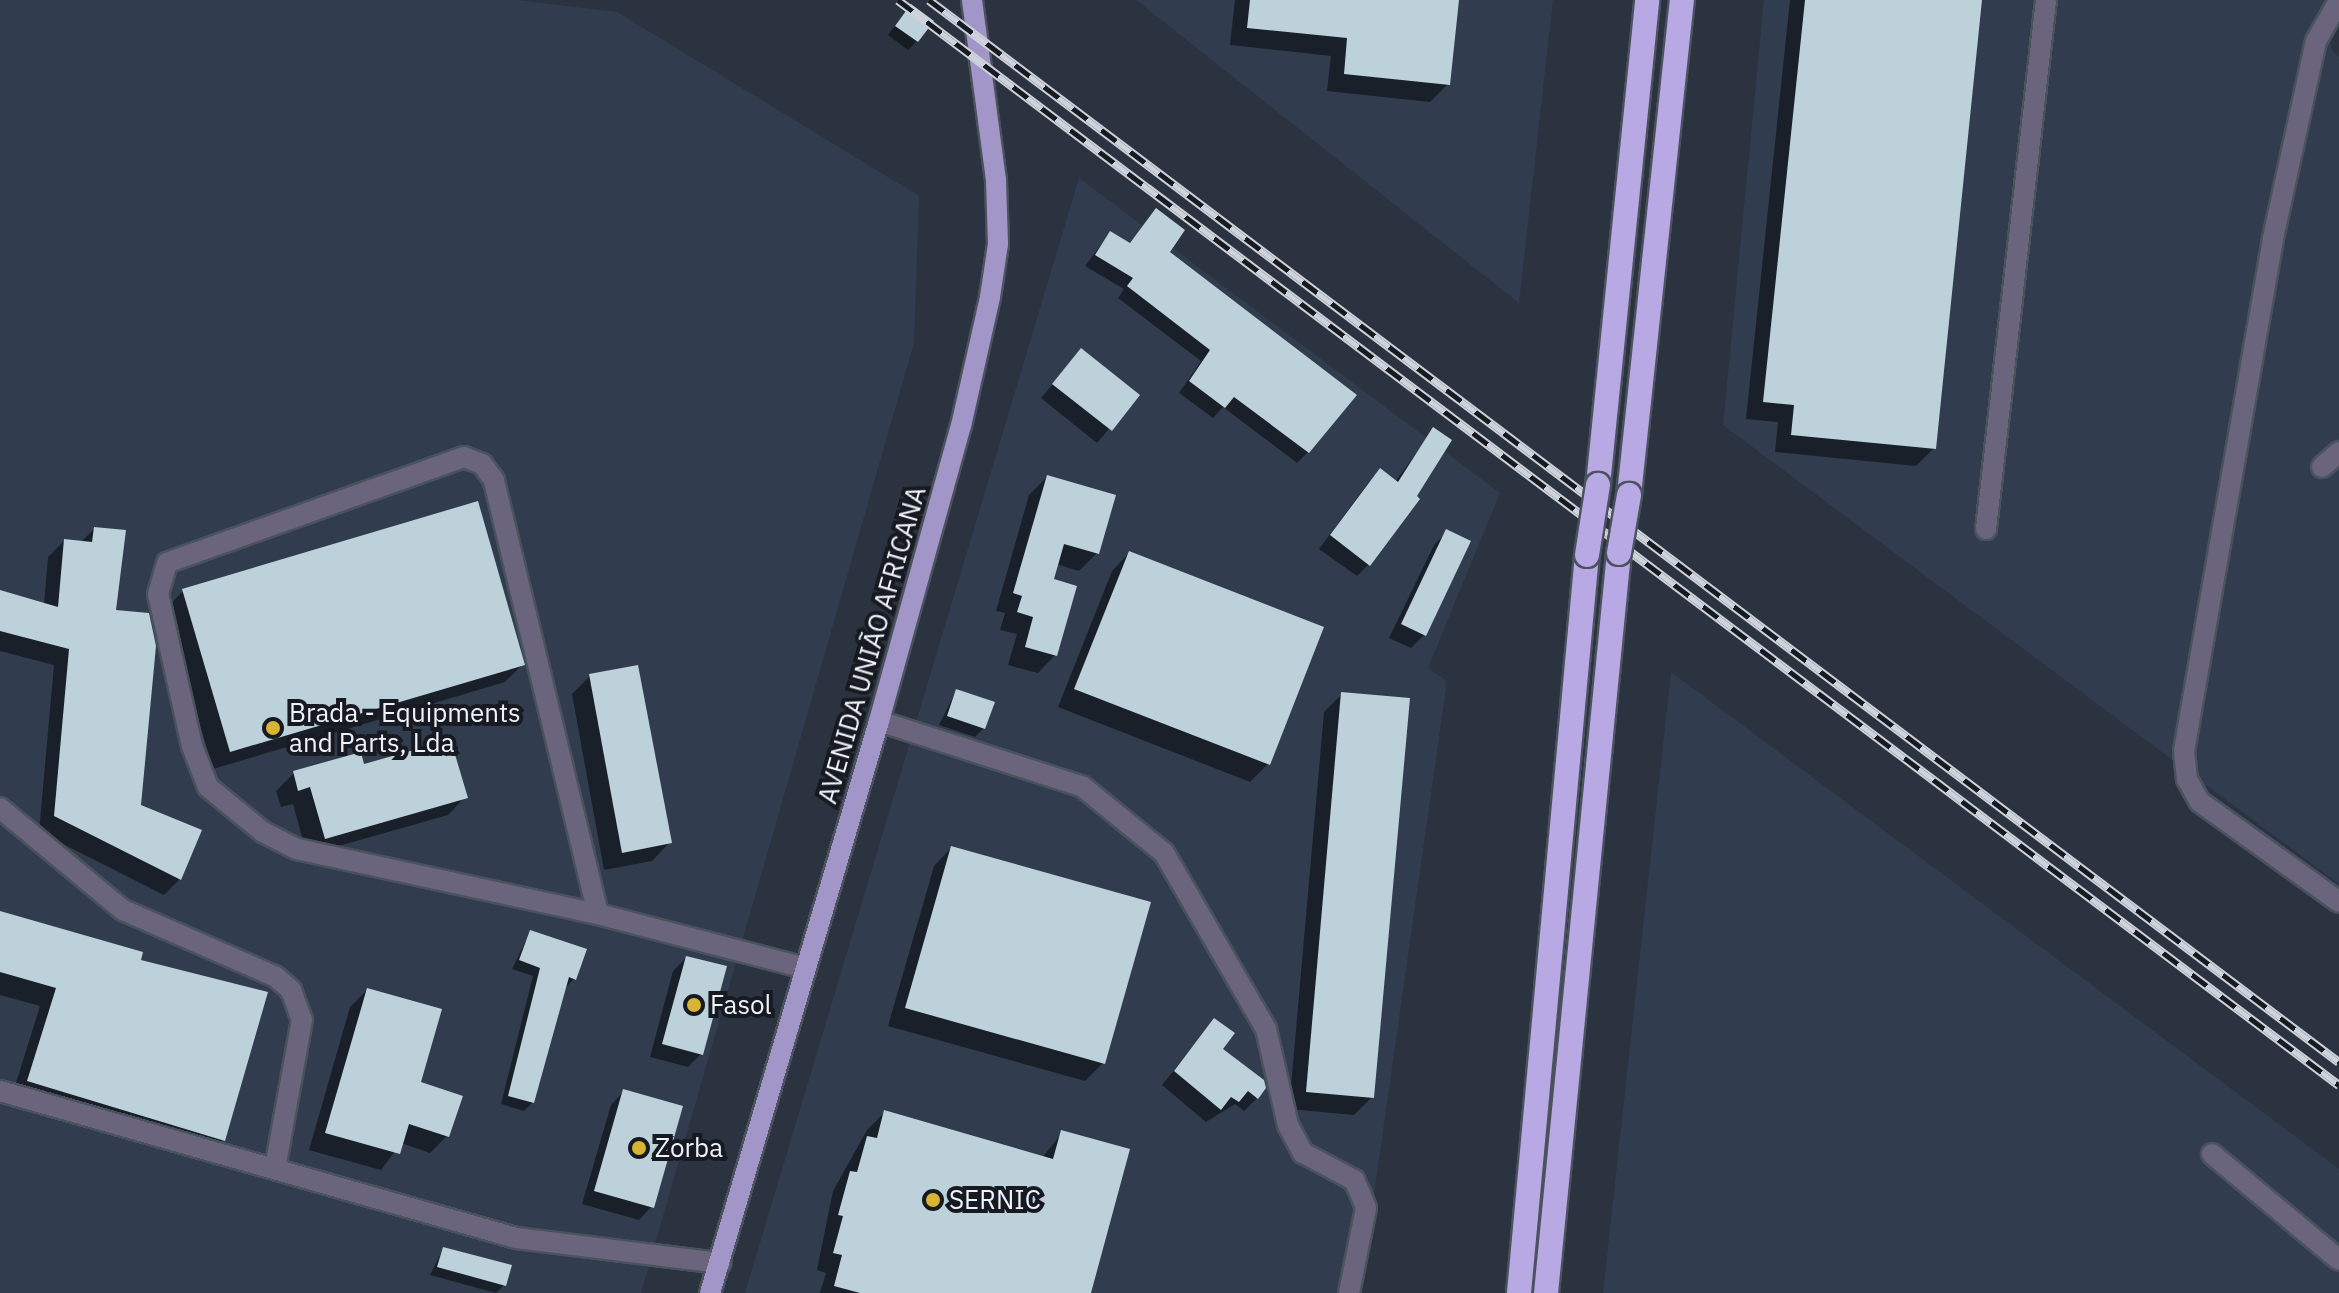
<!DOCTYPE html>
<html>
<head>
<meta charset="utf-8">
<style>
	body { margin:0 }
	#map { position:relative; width:2339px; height:1293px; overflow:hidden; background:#2b3340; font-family:"IBM Plex Sans",sans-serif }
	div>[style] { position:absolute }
	.built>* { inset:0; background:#313c4e }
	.shadow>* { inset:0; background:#0007 }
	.building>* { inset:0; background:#bcd1da }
	.roads { filter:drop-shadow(2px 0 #4a525e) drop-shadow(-2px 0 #4a525e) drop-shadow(0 2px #4a525e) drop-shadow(0 -2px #4a525e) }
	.minor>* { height:20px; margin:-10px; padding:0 10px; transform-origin:10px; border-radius:10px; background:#6a657d }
	.major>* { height:20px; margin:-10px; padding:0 10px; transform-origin:10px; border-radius:10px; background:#a296c8 }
	.highway>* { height:24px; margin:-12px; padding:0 12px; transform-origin:12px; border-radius:12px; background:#b8a9e5 }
	.rail>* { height:9px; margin-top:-4.5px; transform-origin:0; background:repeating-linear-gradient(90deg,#171a20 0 18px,#cdd2db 0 36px); box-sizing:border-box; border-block:2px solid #cdd2db }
	.bridges { filter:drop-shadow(2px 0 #4a525e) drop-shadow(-2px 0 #4a525e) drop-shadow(0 2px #4a525e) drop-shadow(0 -2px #4a525e) }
	.highway-bridge>* { height:24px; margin:-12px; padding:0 12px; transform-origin:12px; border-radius:12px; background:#b8a9e5 }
	.dots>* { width:22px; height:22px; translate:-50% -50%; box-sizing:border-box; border:4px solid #171a20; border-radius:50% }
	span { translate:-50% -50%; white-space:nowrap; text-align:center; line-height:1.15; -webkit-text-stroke:8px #171a20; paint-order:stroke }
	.street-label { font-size:26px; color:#eef3fb }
	.poi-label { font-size:26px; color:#eef3fb }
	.left { translate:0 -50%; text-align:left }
</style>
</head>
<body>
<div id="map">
	<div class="built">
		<i style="clip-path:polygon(0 0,517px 0,617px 12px,919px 196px,914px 343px,641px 1293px,0 1293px)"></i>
		<i style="clip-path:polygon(1136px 0,1553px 0,1519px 303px)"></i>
		<i style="clip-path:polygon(1764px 0,2325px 0,2332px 50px,2339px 57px,2339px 884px,1723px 425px)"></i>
		<i style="clip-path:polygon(1079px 178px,1500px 493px,1428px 668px,1447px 681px,1360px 1293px,745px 1293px)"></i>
		<i style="clip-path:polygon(1671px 672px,2339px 1169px,2339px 1293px,1603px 1293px)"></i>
	</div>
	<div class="shadow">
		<i style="clip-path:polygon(1235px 0,1457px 0,1448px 84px,1430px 102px,1327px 91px,1331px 56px,1230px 45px)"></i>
		<i style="clip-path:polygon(1790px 0,1980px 0,1934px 448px,1916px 466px,1775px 452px,1778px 422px,1746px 419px)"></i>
		<i style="clip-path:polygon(903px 15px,917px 41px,908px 50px,888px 35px)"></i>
		<i style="clip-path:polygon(1156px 211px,1167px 252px,1308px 452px,1297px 463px,1223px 407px,1213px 418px,1179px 393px,1201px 361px,1118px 298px,1124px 289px,1085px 266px,1110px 233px,1128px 245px)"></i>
		<i style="clip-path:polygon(1081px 351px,1137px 395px,1097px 443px,1041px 398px)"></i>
		<i style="clip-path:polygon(1433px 430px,1369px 564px,1357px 576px,1319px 549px,1368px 483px,1380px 471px,1395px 482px)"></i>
		<i style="clip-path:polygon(1047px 477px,1097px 553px,1079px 571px,1056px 564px,1051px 581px,1055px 655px,1038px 673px,1008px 665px,1017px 634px,1000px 630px,1005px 613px,996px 611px,1029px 495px)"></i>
		<i style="clip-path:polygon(94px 529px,114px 612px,139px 806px,180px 879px,164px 895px,39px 832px,54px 665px,0 651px,0 592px,44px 605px,48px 557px,64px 541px,81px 542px)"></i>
		<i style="clip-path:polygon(1447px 532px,1424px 635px,1411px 648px,1389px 638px,1434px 545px)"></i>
		<i style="clip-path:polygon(1129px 553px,1322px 628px,1268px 764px,1250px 782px,1058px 707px,1112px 571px)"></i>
		<i style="clip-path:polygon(183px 591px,523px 664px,505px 682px,213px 769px,166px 609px)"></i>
		<i style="clip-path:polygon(590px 676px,669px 843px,652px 861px,604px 870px,572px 694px)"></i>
		<i style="clip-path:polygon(956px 691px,984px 728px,975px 737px,939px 725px)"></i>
		<i style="clip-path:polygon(1342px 694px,1372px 1097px,1354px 1115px,1289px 1109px,1324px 712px)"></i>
		<i style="clip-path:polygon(437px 758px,465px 797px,448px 815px,307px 855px,293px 804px,281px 807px,276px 791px,294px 773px)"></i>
		<i style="clip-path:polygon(951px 848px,1103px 1063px,1085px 1081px,888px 1026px,934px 866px)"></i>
		<i style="clip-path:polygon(0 913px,138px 962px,223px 1140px,205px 1158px,11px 1099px,40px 1006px,0 995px)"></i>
		<i style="clip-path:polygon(530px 932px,574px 979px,566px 987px,533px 1102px,524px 1111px,501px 1104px,533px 976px,512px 969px)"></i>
		<i style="clip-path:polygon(686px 958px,701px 1054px,688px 1067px,650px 1057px,673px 971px)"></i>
		<i style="clip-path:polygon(367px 990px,447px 1136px,430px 1153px,401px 1143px,381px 1170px,309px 1150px,350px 1007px)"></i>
		<i style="clip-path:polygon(1214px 1020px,1221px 1049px,1257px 1098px,1244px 1111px,1235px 1104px,1206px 1122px,1162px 1085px)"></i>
		<i style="clip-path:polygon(624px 1091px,652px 1206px,639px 1220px,582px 1204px,611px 1105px)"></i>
		<i style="clip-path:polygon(885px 1112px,1042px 1158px,1062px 1133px,1089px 1293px,820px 1293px,826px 1273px,817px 1270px,833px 1191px,867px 1130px)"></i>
		<i style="clip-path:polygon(443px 1249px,504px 1285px,496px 1293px,430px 1275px)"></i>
	</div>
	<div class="building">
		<i style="clip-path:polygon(1250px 0,1459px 0,1450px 85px,1344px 74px,1347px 38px,1247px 28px)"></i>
		<i style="clip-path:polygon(1805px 0,1982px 0,1936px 449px,1791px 435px,1794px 405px,1763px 402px)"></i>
		<i style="clip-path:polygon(911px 4px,934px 21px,918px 42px,895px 26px)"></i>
		<i style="clip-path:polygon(1156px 208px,1185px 230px,1170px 252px,1357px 395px,1309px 453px,1234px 397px,1225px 408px,1189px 381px,1210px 350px,1127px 286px,1133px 278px,1095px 255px,1110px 231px,1130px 243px)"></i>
		<i style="clip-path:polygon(1081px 348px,1140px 395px,1112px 431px,1052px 384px)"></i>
		<i style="clip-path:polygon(1433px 427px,1452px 440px,1417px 496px,1420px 499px,1370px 566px,1330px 535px,1380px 468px,1398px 482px)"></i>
		<i style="clip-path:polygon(1047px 475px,1116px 495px,1099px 554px,1064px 544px,1054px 579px,1077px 586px,1057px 656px,1025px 647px,1033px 617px,1017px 612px,1022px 596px,1013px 593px)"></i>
		<i style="clip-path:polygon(478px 501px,525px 665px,230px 752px,182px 589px)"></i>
		<i style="clip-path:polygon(94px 527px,126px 530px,116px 610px,149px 613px,156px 646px,141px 805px,202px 830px,181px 880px,54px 816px,69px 649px,0 631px,0 590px,58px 607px,64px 539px,92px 542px)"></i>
		<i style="clip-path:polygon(1446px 529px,1471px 541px,1426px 636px,1401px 624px)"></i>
		<i style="clip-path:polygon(1129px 551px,1324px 627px,1270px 765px,1074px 689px)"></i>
		<i style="clip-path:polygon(638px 665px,672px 843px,622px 853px,589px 674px)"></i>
		<i style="clip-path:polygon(956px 689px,995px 702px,985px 729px,947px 716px)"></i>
		<i style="clip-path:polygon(1341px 692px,1410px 698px,1374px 1098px,1306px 1092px)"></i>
		<i style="clip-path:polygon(435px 744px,439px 755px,454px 751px,468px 798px,325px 839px,310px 787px,298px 791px,293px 771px,361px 752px,364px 764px)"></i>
		<i style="clip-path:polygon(951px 846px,1151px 902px,1105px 1064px,905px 1008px)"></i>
		<i style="clip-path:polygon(0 911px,143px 952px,141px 960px,268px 992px,225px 1141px,27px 1081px,56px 988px,0 972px)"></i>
		<i style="clip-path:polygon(530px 930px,587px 949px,576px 980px,569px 977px,534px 1103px,508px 1096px,540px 968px,519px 960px)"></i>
		<i style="clip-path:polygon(686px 956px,727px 966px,703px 1055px,662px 1044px)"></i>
		<i style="clip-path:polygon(367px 988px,442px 1009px,421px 1082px,463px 1096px,449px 1137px,409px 1124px,400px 1154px,325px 1133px)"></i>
		<i style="clip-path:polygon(1214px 1018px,1235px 1033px,1223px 1049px,1264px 1080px,1266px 1088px,1258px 1099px,1248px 1091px,1239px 1102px,1231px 1097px,1221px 1110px,1174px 1071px)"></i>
		<i style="clip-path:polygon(623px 1089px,683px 1106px,654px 1208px,594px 1191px)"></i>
		<i style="clip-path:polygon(884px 1110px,1053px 1159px,1061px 1130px,1130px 1149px,1091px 1293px,860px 1293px,834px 1286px,842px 1255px,833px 1253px,843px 1216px,838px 1215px,850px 1171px,857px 1172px,867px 1136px,877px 1138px)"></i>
		<i style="clip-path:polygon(443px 1247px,512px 1265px,506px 1286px,437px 1267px)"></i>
	</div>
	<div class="roads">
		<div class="minor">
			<i style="left:2339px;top:1px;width:46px;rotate:119.9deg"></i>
			<i style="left:2316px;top:41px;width:203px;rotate:102.3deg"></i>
			<i style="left:2273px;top:239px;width:520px;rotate:99.86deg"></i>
			<i style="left:2184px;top:751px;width:28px;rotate:84deg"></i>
			<i style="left:2187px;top:779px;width:26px;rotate:61deg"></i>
			<i style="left:2200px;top:802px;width:171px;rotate:35.7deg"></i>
			<i style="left:2322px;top:467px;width:23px;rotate:-41deg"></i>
			<i style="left:1986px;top:529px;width:532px;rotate:-83.53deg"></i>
			<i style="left:879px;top:721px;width:214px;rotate:17.9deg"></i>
			<i style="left:1083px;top:787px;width:104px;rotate:39.2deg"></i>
			<i style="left:1164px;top:853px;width:203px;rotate:59.9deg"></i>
			<i style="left:1266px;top:1029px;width:98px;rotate:77.1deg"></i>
			<i style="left:1288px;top:1125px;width:32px;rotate:62deg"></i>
			<i style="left:1303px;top:1153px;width:58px;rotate:27.9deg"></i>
			<i style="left:1354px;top:1180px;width:17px;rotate:65deg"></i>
			<i style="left:1361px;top:1195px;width:14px;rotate:69deg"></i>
			<i style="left:1366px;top:1208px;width:87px;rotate:101.3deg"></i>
			<i style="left:0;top:808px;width:160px;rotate:39.7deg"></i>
			<i style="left:123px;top:910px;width:167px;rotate:23.6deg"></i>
			<i style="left:276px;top:977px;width:20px;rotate:41deg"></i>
			<i style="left:291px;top:990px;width:32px;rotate:70deg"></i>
			<i style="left:302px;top:1020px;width:151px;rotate:100.3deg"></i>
			<i style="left:598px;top:914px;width:446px;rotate:-103.5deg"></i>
			<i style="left:494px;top:480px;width:20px;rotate:-127deg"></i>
			<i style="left:482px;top:464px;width:19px;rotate:-159deg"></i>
			<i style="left:464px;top:457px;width:315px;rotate:160.4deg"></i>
			<i style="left:167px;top:563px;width:32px;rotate:106deg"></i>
			<i style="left:158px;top:594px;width:156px;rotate:77.4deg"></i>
			<i style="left:192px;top:746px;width:44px;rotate:68.7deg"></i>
			<i style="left:208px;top:787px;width:71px;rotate:39.3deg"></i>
			<i style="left:263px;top:832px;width:38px;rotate:27deg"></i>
			<i style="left:297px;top:849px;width:308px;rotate:12.2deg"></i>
			<i style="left:598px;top:914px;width:214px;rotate:14.6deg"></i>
			<i style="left:0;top:1091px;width:537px;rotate:15.9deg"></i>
			<i style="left:516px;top:1238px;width:206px;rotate:7deg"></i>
			<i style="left:2212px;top:1154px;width:165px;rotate:39.8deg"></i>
		</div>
		<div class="major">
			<i style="left:710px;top:1293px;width:596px;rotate:-73.54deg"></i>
			<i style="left:879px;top:721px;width:306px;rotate:-74.5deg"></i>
			<i style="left:961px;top:426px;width:132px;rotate:-77.3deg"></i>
			<i style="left:990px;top:297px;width:54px;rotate:-81.4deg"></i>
			<i style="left:998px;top:244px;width:64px;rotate:-91.8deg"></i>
			<i style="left:996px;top:180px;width:182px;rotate:-97.6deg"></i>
		</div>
		<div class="highway">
			<i style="left:1598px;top:485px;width:487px;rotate:-84.2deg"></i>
			<i style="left:1629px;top:495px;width:498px;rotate:-83.9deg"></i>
			<i style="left:1519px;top:1293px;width:741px;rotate:-84.74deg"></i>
			<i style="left:1546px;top:1293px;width:744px;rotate:-84.37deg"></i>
		</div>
	</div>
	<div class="rail">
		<i style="left:898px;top:0;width:1804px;rotate:36.98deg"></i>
		<i style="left:929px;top:0;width:1765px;rotate:36.99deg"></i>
	</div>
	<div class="bridges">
		<div class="highway-bridge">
			<i style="left:1619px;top:553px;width:59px;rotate:-80.2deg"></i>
			<i style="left:1587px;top:555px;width:71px;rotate:-81.1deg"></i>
		</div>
	</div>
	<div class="dots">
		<i style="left:273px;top:728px;background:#d9b434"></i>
		<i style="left:694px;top:1005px;background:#d9b434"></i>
		<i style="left:639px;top:1148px;background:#d9b434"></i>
		<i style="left:933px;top:1200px;background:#d9b434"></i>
	</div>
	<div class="street-label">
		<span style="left:872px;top:645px;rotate:-74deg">AVENIDA UNIÃO AFRICANA</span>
	</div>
	<div class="poi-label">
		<span class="left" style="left:289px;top:728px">Brada - Equipments<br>and Parts, Lda</span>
		<span class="left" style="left:710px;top:1005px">Fasol</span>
		<span class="left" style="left:655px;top:1148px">Zorba</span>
		<span class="left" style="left:949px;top:1200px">SERNIC</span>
	</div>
</div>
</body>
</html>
